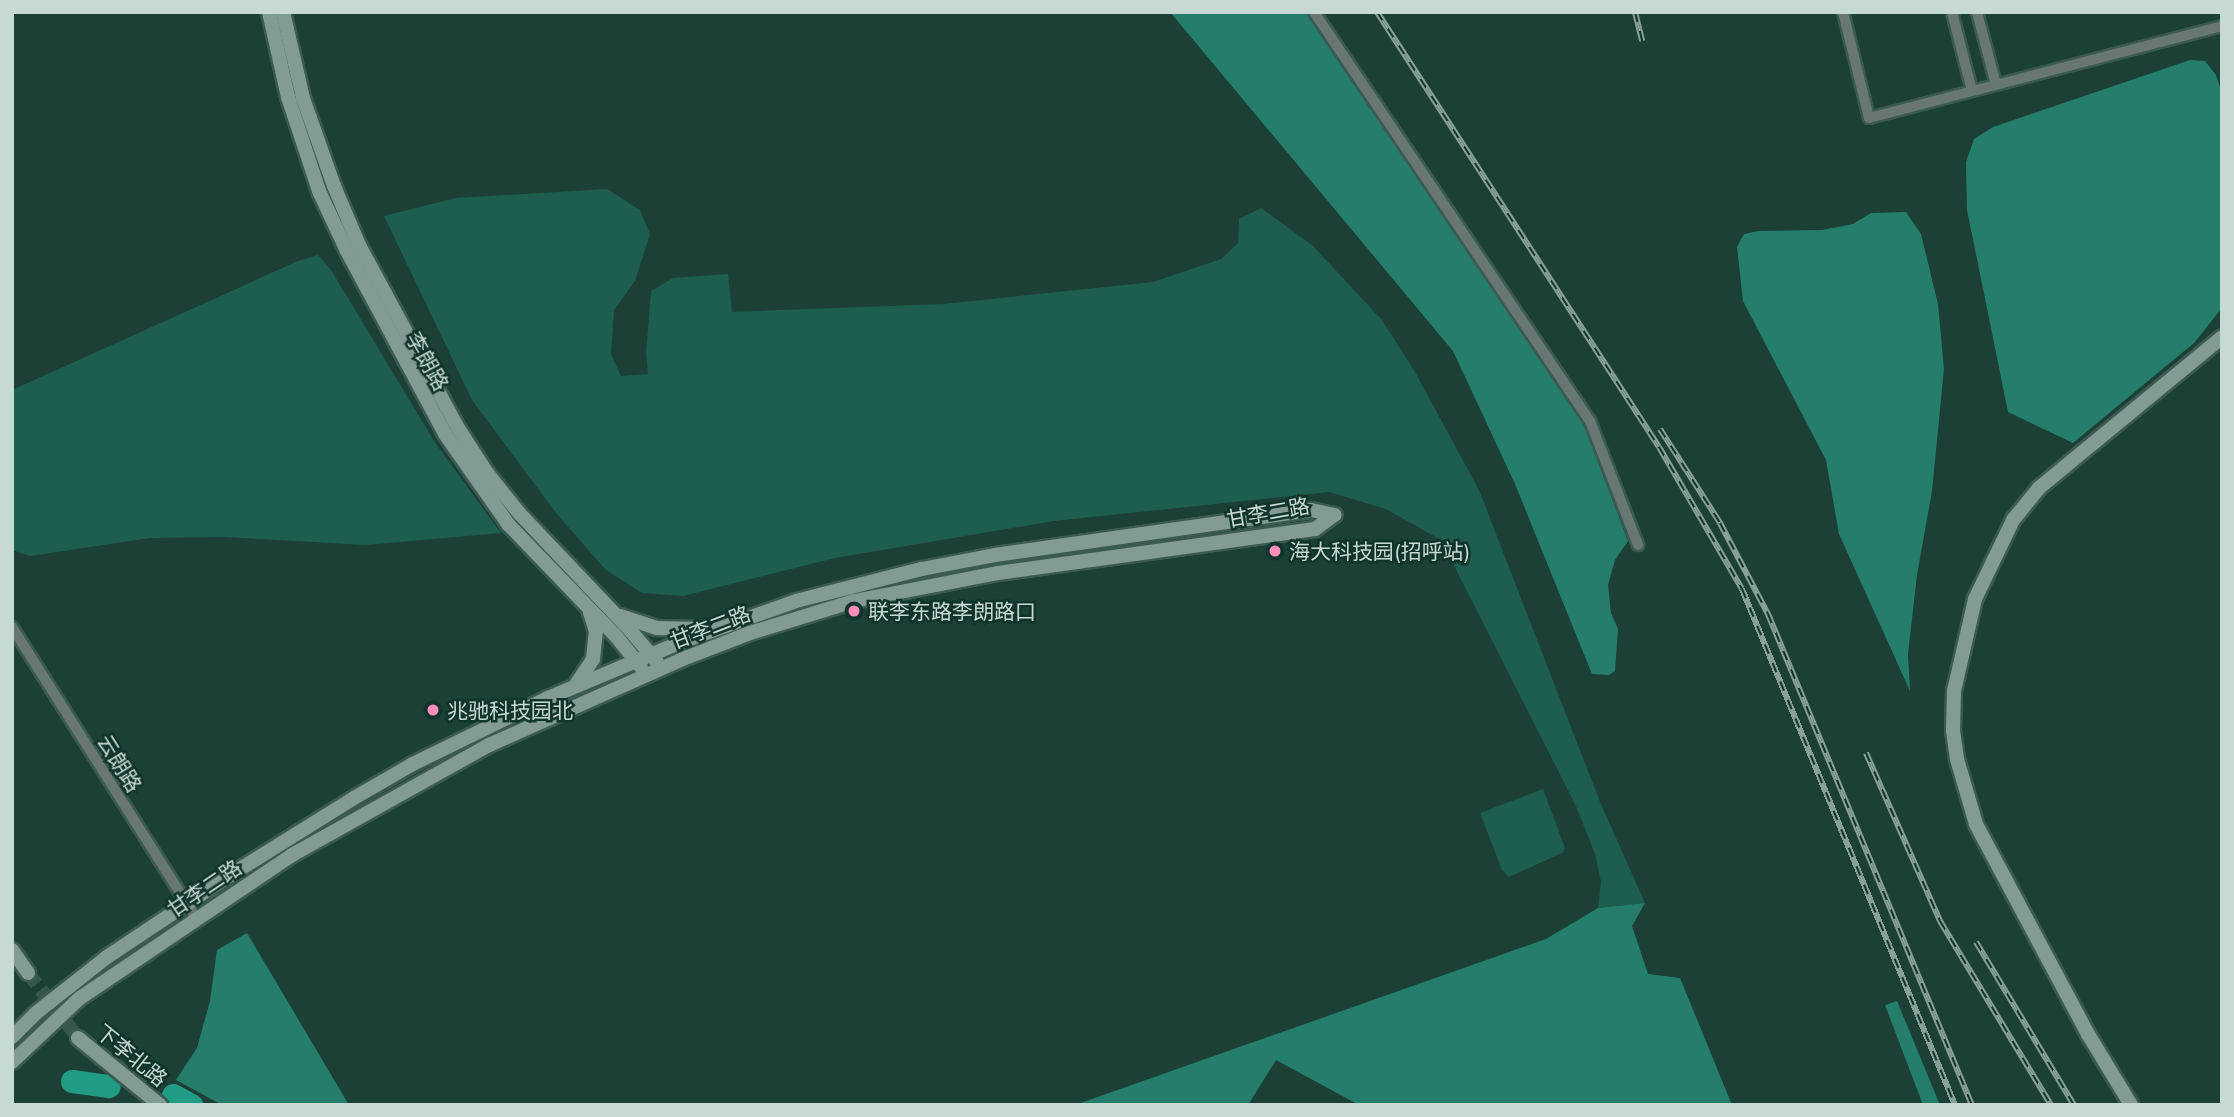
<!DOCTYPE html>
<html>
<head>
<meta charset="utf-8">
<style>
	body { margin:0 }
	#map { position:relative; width:2234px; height:1117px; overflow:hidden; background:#1c3f36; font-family:Mulish,"Noto Sans SC",sans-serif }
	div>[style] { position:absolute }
	.green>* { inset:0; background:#1d5e50 }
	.forest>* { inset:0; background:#257e6b }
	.river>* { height:23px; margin:-11.5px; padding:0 11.5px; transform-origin:11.5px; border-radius:11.5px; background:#219d85 }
	.secondary-tunnel>* { height:14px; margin-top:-7px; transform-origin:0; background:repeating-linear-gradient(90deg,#36564e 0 14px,transparent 0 21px) }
	.roads { filter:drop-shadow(2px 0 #3b5b52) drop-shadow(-2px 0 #3b5b52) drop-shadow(0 2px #3b5b52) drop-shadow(0 -2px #3b5b52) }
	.street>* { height:10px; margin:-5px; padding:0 5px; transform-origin:5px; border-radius:5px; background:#687773 }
	.secondary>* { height:14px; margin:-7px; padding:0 7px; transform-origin:7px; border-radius:7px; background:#829b94 }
	.rail>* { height:6px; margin-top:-3px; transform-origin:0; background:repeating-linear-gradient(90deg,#11342c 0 10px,#87a099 0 20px); box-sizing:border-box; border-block:2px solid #87a099 }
	.dots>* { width:19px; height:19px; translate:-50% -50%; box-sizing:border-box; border:4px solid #11342c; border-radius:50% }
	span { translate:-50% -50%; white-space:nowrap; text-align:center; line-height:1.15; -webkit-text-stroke:5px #11342c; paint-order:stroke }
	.street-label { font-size:21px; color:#c6d9d3 }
	.poi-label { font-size:21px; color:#c6d9d3 }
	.left { translate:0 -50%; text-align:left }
	.frame { position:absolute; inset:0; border:14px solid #c6d9d3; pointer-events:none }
</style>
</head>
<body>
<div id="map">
	<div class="green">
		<i style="clip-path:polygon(607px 189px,640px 210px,650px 234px,635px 281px,614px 310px,611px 354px,621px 376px,648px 374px,646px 354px,651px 291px,673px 278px,728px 274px,732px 312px,943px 304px,1153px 282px,1221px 259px,1238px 243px,1239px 219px,1261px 208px,1312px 245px,1382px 320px,1415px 372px,1479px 490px,1600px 802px,1645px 903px,1598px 908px,1601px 882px,1595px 854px,1576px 806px,1441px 540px,1386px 509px,1329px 492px,1054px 521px,835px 558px,683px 596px,642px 593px,606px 570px,556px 513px,472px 400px,384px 216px,456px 198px)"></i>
		<i style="clip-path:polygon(318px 255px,331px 270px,436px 444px,501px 533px,366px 545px,224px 537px,150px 538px,30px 556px,12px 550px,12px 390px,298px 261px)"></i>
		<i style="clip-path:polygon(1543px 789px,1565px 848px,1562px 853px,1509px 877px,1502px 870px,1480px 813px)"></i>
	</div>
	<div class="forest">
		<i style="clip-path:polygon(1170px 12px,1305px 12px,1583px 422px,1628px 541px,1615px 560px,1608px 585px,1611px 613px,1618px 629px,1615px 671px,1609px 675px,1592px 674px,1515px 484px,1453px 351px)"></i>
		<i style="clip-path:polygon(2190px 60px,2205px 61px,2216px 75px,2222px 93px,2222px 308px,2194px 343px,2073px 443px,2008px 412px,1967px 210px,1966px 162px,1974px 139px,1993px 127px)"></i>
		<i style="clip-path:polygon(1906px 212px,1921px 234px,1938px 304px,1944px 369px,1932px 491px,1917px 575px,1908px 654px,1910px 691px,1839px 534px,1826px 460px,1743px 301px,1737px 247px,1744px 234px,1758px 231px,1822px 230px,1853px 224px,1871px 213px)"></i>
		<i style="clip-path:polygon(1645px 903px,1632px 926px,1648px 974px,1680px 978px,1732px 1105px,1359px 1105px,1276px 1060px,1248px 1105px,1075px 1105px,1546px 939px,1598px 908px)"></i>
		<i style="clip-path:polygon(247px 933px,349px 1105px,222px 1105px,176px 1080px,197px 1048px,210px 1001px,217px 950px)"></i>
		<i style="clip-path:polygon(1897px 1001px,1940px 1105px,1923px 1105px,1885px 1005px)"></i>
	</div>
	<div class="river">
		<i style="left:72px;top:1081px;width:37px;rotate:8deg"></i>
		<i style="left:173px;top:1095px;width:21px;rotate:29deg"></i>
	</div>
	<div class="secondary-tunnel">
		<i style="left:28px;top:973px;width:82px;rotate:52.4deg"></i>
	</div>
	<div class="roads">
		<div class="street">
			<i style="left:1314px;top:12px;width:493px;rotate:56deg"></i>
			<i style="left:1590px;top:421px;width:133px;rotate:68.8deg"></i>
			<i style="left:1843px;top:12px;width:109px;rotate:76.2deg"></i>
			<i style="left:1869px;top:118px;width:365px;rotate:-14.6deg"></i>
			<i style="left:1952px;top:12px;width:81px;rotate:75.8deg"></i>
			<i style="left:1977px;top:12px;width:75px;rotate:75.4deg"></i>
			<i style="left:12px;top:627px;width:344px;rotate:57.7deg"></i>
		</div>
		<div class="secondary">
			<i style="left:269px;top:12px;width:87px;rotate:77.4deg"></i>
			<i style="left:288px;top:97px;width:99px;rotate:71.7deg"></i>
			<i style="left:319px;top:191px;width:66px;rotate:65deg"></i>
			<i style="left:347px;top:251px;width:208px;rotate:61.8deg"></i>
			<i style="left:445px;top:434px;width:110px;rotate:55deg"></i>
			<i style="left:508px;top:524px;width:154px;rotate:46.1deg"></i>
			<i style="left:615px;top:635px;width:41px;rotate:50.9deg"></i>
			<i style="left:283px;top:12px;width:88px;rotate:76.9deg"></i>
			<i style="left:303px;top:98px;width:93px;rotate:70.6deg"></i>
			<i style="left:334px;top:186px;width:64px;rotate:67deg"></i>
			<i style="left:359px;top:245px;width:208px;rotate:61.6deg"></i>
			<i style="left:458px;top:428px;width:54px;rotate:57.2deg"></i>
			<i style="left:487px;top:473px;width:53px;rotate:51.2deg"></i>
			<i style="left:520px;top:514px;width:158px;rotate:46.5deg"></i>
			<i style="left:629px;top:629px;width:43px;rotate:49.7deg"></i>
			<i style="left:620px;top:616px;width:38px;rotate:18deg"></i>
			<i style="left:656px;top:628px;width:50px;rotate:1.1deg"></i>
			<i style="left:577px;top:683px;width:29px;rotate:-56deg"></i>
			<i style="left:593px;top:659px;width:28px;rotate:-84deg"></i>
			<i style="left:596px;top:631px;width:20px;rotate:-108deg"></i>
			<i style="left:12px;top:950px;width:28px;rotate:55deg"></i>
			<i style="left:12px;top:1037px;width:34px;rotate:-45deg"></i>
			<i style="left:36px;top:1013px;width:90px;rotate:-38.3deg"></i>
			<i style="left:107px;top:957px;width:141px;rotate:-33.7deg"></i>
			<i style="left:224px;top:879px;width:153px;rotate:-31.9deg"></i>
			<i style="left:354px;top:798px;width:68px;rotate:-30deg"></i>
			<i style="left:413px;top:764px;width:150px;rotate:-26.1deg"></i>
			<i style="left:548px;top:698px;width:144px;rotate:-22.8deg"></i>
			<i style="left:681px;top:642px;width:122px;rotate:-19.6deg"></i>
			<i style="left:796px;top:601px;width:130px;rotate:-14.3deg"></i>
			<i style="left:922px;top:569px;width:74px;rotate:-10.9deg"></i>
			<i style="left:995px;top:555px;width:319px;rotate:-8.1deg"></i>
			<i style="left:1311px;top:510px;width:24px;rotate:12deg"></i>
			<i style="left:78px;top:1038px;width:106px;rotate:39.3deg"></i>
			<i style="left:12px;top:1062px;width:93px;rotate:-43.3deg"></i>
			<i style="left:80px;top:998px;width:256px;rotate:-34deg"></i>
			<i style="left:292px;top:855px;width:226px;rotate:-29.2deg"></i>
			<i style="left:489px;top:745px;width:218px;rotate:-23.9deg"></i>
			<i style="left:688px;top:657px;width:66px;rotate:-21.2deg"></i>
			<i style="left:750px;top:633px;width:109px;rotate:-17.1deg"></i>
			<i style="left:854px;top:601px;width:147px;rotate:-11deg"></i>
			<i style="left:998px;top:573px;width:320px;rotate:-7.9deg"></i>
			<i style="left:1315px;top:529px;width:24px;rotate:-36deg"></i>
			<i style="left:2131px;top:1105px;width:83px;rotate:-121.2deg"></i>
			<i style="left:2088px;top:1034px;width:238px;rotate:-118.1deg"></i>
			<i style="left:1976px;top:824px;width:68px;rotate:-106.3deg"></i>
			<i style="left:1957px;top:759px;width:28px;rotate:-98deg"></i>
			<i style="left:1953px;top:731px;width:40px;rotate:-88.6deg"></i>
			<i style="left:1954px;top:691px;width:94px;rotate:-77.1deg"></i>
			<i style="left:1975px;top:599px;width:88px;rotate:-64.3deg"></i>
			<i style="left:2013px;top:520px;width:41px;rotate:-50.9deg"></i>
			<i style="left:2039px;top:488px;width:237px;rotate:-39.5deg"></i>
		</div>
	</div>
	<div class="rail">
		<i style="left:1377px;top:12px;width:518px;rotate:57.05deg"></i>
		<i style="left:1659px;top:447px;width:164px;rotate:59.7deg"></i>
		<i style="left:1742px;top:589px;width:558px;rotate:67.57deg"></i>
		<i style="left:1635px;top:12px;width:30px;rotate:76deg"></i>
		<i style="left:1660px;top:429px;width:112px;rotate:57.4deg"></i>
		<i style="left:1720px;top:523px;width:103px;rotate:62.2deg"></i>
		<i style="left:1768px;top:614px;width:532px;rotate:67.44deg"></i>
		<i style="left:1866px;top:753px;width:184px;rotate:66.2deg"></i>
		<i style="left:1940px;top:921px;width:215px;rotate:58.9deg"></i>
		<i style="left:1976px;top:942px;width:190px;rotate:59deg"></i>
	</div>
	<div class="dots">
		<i style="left:1275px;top:551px;background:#fe8ebb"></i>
		<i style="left:854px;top:611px;background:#fe8ebb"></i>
		<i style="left:433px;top:710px;background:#fe8ebb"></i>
	</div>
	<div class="street-label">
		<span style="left:428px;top:361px;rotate:61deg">李朗路</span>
		<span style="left:1268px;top:512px;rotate:-10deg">甘李二路</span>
		<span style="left:710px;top:627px;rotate:-21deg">甘李二路</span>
		<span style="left:120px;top:763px;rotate:58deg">云朗路</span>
		<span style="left:204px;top:888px;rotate:-34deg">甘李二路</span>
		<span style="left:132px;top:1055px;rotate:39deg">下李北路</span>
	</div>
	<div class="poi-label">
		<span class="left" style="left:1289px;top:551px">海大科技园(招呼站)</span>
		<span class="left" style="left:868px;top:611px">联李东路李朗路口</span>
		<span class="left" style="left:447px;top:710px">兆驰科技园北</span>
	</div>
	<div class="frame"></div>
</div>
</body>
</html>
